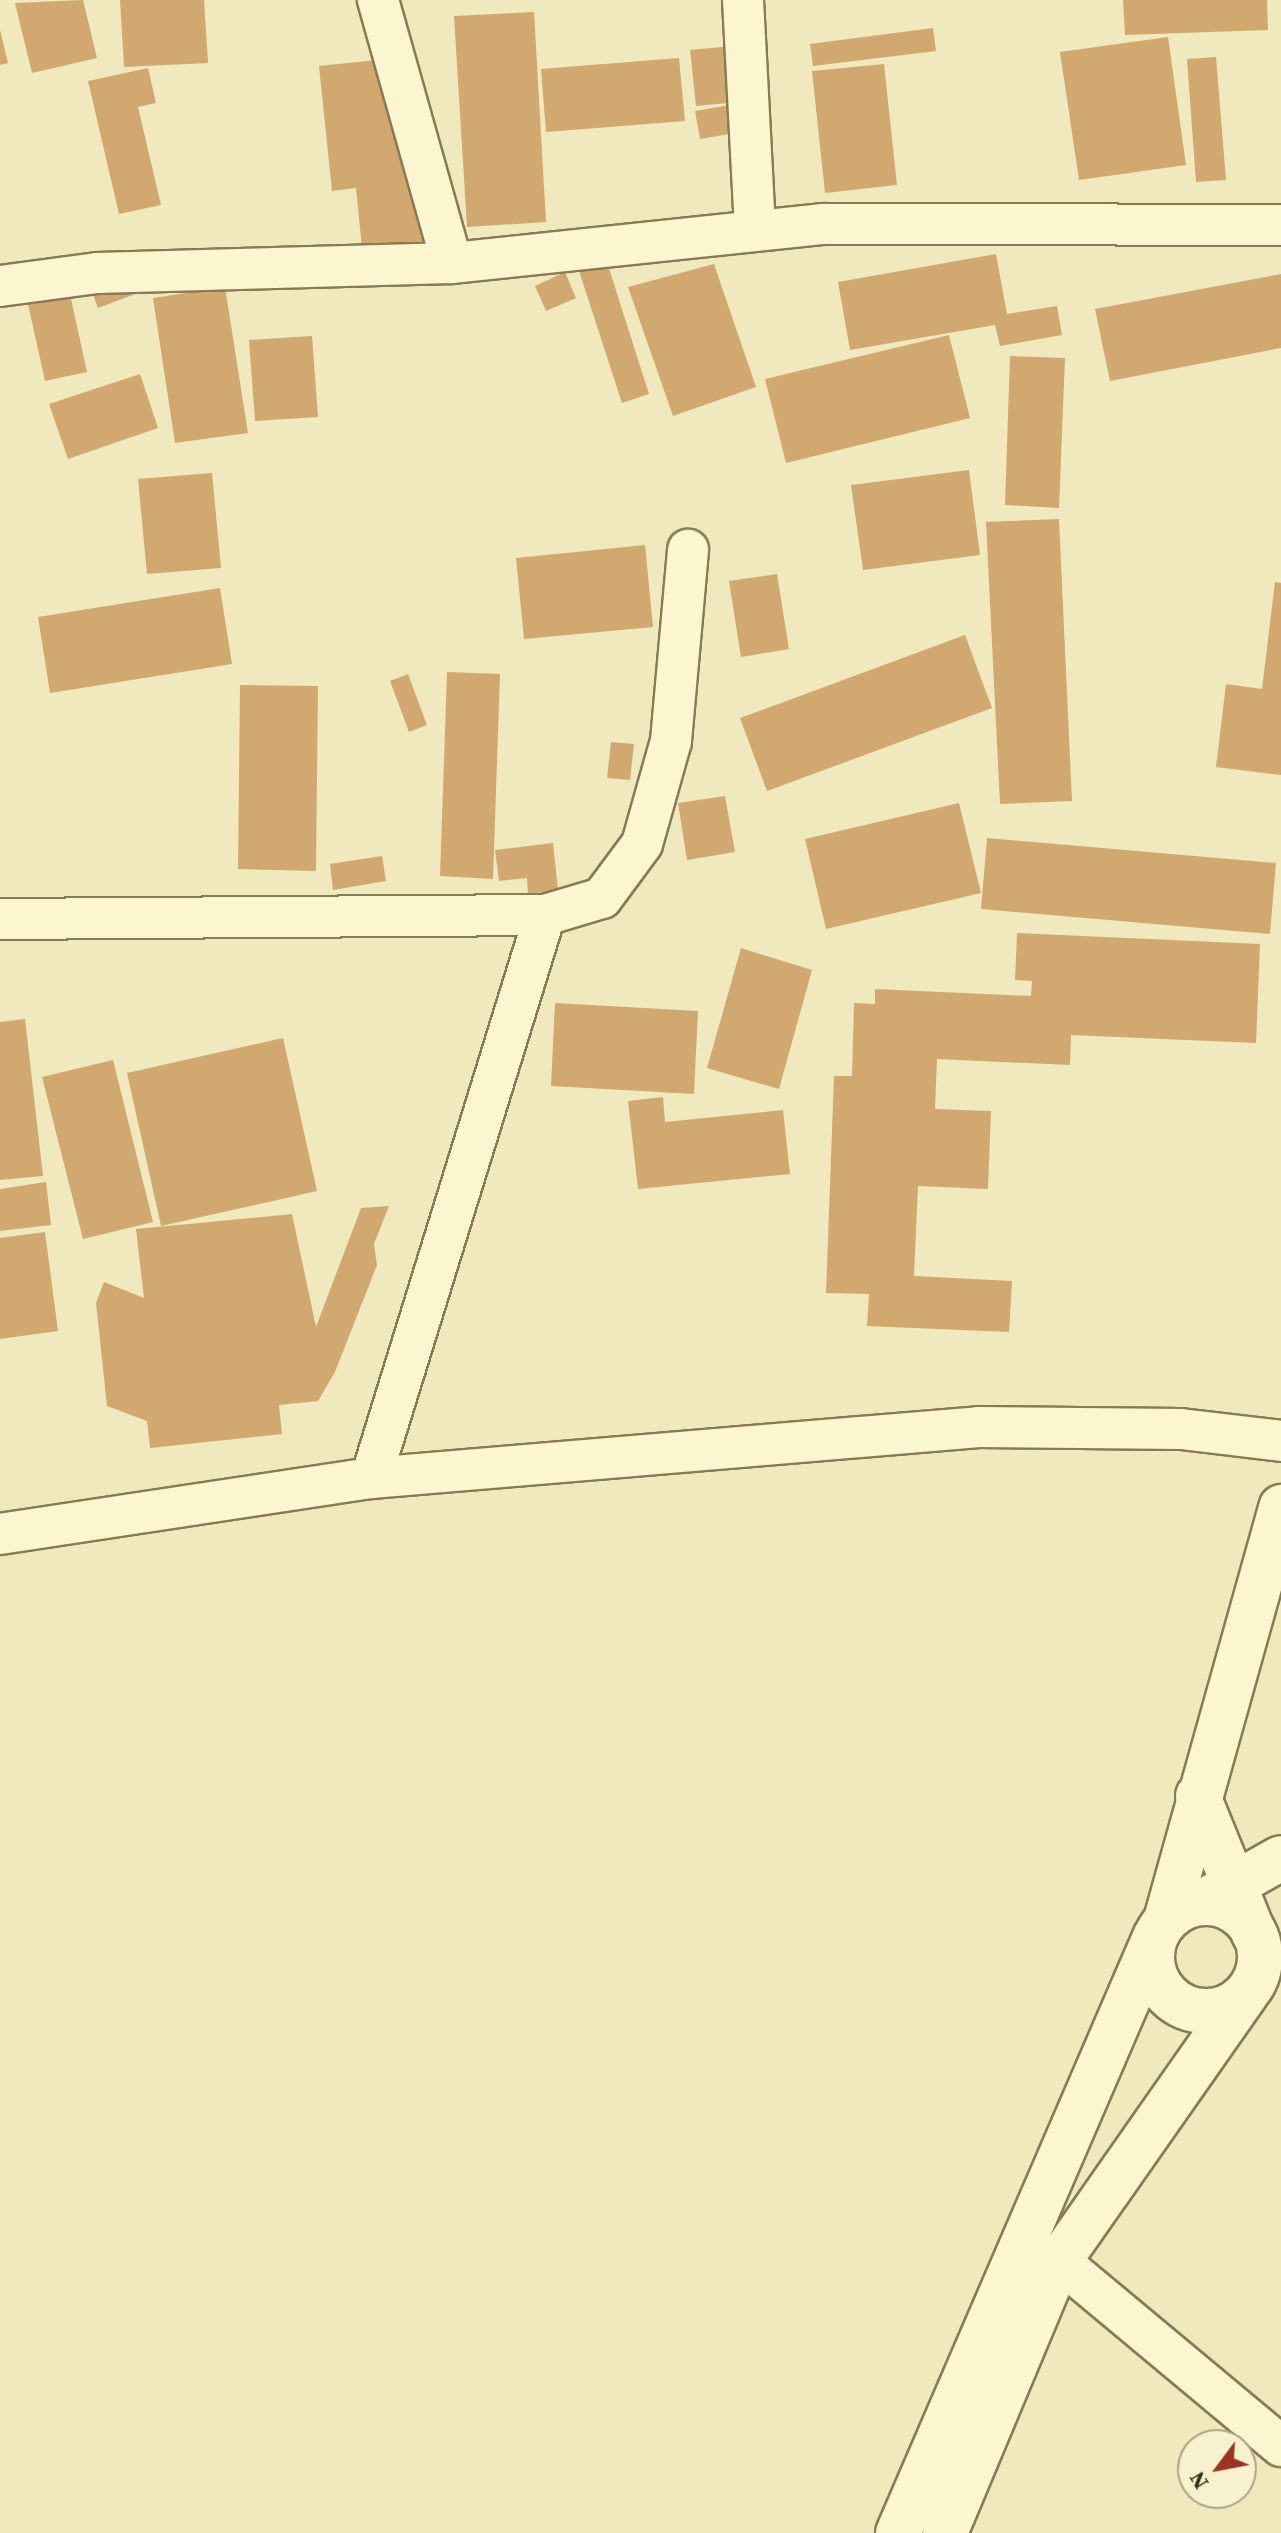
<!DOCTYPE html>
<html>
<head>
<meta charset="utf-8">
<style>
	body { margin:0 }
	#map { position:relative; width:1281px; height:2533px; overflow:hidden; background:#f0e9bd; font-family:"Source Serif 4",serif }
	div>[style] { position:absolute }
	.building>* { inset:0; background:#d1a870 }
	.roads { filter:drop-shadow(2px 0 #897955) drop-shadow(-2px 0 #897955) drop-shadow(0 2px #897955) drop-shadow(0 -2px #897955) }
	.street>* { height:40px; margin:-20px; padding:0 20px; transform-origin:20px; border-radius:20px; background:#fbf5d0 }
	.secondary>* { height:44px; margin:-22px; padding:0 22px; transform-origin:22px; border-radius:22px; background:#fbf5d0 }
	.secondary>.ring { margin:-22px; padding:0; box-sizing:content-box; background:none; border:44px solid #fbf5d0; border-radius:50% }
	span { translate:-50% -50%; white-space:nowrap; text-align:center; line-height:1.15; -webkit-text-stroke:6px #f7f2cd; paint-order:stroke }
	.north { position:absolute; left:1177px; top:2429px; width:80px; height:80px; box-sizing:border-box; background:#f7f2cd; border:2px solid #aaa386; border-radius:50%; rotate:238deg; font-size:22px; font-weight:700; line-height:32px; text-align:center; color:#372d1b }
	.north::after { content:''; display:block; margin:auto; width:28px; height:36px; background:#9b3422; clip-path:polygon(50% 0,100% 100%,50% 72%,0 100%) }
</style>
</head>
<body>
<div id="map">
	<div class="building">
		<i style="clip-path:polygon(83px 0,97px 58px,32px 73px,15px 3px)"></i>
		<i style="clip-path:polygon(120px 0,204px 0,208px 63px,124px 67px)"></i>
		<i style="clip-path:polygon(1123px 0,1267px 0,1268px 30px,1125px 35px)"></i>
		<i style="clip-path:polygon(534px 12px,546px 222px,467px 227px,454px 16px)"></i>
		<i style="clip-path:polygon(933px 28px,936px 51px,813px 66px,810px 44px)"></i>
		<i style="clip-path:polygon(0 30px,8px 63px,0 65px)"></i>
		<i style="clip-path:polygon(1168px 37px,1186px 165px,1079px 180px,1060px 52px)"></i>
		<i style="clip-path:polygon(733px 46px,739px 102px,696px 106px,690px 50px)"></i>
		<i style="clip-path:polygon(405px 57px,425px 241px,362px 248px,356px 188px,332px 191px,319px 66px)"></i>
		<i style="clip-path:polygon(1216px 57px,1226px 180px,1196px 182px,1187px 59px)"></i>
		<i style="clip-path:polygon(679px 58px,685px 121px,546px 132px,541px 69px)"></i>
		<i style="clip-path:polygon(884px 64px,897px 185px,825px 193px,812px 71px)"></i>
		<i style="clip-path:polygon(148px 68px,156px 103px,138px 107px,161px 205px,119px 214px,88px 81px)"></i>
		<i style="clip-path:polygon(736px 104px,741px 132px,700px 139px,695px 111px)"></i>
		<i style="clip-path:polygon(996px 254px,1007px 314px,1057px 306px,1062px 335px,1000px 346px,995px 325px,850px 350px,838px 282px)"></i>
		<i style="clip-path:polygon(606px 259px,649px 394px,622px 403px,578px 268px)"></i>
		<i style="clip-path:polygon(714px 264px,756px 387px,673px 416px,628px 287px)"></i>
		<i style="clip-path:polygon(565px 272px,576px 298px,546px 311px,535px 286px)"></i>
		<i style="clip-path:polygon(85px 273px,146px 290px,98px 308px)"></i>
		<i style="clip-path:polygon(1281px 274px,1281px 348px,1110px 381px,1095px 309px)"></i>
		<i style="clip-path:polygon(66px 276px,87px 372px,45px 381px,24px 286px)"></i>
		<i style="clip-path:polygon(225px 287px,248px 433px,175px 443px,153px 298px)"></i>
		<i style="clip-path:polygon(949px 335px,970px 418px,786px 463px,765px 379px)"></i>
		<i style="clip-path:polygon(312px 336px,318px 417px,255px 421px,249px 340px)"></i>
		<i style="clip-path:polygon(1010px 356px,1065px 358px,1059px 508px,1005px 505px)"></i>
		<i style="clip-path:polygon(140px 374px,158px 428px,68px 459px,49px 404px)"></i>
		<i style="clip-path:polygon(969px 470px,980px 555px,863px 570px,851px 485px)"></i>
		<i style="clip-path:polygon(212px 473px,221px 568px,147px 574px,138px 479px)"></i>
		<i style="clip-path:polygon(1059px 519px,1072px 801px,1000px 804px,986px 522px)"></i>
		<i style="clip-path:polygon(645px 545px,653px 627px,524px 639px,516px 558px)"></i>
		<i style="clip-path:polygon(777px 574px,789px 649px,741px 657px,729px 581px)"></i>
		<i style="clip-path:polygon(1275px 582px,1281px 583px,1281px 775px,1216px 767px,1226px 684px,1262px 689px)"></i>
		<i style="clip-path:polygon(220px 588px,232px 664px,50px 693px,38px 617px)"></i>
		<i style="clip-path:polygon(965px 635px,992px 708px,767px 791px,740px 718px)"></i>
		<i style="clip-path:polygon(447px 672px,500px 674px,493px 879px,440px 876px)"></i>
		<i style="clip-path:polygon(408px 674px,427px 725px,409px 732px,390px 681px)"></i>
		<i style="clip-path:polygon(240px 685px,318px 686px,316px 871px,238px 869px)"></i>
		<i style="clip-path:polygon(611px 742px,634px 744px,630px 780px,607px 778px)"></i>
		<i style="clip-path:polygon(725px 796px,735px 852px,687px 860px,678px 803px)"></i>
		<i style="clip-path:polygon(959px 803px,981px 893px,826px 929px,805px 839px)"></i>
		<i style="clip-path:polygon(987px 838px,1276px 863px,1270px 934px,981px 909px)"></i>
		<i style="clip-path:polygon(553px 843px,558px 890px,528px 894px,527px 878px,499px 881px,495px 850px)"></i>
		<i style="clip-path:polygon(382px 856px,386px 881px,333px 890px,330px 864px)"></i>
		<i style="clip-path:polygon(1017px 933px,1260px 944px,1256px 1043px,1071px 1035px,1070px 1065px,937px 1059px,935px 1109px,991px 1111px,988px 1189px,918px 1186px,914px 1276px,1012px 1281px,1009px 1332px,867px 1326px,869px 1294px,826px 1293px,834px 1076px,852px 1076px,854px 1003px,875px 1004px,875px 989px,1031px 996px,1032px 981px,1015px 980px)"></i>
		<i style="clip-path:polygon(741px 948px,812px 970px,779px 1089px,707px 1068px)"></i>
		<i style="clip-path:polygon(555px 1003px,698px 1011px,694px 1094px,551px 1086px)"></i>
		<i style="clip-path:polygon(25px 1019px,43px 1176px,0 1180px,0 1022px)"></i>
		<i style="clip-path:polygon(283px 1038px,317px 1191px,161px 1226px,127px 1073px)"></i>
		<i style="clip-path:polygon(113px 1060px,153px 1222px,83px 1239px,42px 1077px)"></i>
		<i style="clip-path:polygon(663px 1097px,665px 1122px,783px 1110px,790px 1174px,638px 1189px,628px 1101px)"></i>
		<i style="clip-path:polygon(46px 1182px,51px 1225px,0 1231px,0 1189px)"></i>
		<i style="clip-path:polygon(389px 1206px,374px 1244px,377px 1265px,335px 1372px,318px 1401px,279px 1405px,282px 1434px,150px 1448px,147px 1421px,107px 1406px,96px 1303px,104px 1282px,144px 1298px,136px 1229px,292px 1214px,316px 1327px,361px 1208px)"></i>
		<i style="clip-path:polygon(45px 1232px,58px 1331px,0 1339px,0 1238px)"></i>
	</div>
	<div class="roads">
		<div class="street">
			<i style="left:378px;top:0;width:273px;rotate:74.3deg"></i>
			<i style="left:743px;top:0;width:229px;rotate:87deg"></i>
			<i style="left:0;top:286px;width:98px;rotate:-7.6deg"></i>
			<i style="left:97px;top:273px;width:355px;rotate:-1.6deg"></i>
			<i style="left:452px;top:263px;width:373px;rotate:-6deg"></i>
			<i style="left:823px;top:224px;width:458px;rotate:0.1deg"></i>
			<i style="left:0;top:919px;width:545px;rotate:-0.42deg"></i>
			<i style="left:545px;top:915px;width:59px;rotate:-16.6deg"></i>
			<i style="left:602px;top:898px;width:67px;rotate:-53.5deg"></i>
			<i style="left:642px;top:844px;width:107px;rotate:-74.3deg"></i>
			<i style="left:671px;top:741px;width:192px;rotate:-84.9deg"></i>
			<i style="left:371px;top:1478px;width:589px;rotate:-72.83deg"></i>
			<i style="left:0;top:1534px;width:375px;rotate:-8.6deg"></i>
			<i style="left:371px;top:1478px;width:610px;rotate:-4.79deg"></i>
			<i style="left:979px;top:1427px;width:202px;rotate:0.6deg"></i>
			<i style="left:1181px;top:1429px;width:101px;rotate:6.8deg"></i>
			<i style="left:1059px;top:2261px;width:289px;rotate:39.8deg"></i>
		</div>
		<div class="secondary">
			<i style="left:1198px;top:1796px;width:149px;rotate:67.9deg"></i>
			<i style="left:1210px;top:1898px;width:81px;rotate:-29.4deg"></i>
			<i class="ring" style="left:1152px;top:1903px;width:64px;height:64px"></i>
			<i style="left:1166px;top:1920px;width:429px;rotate:-74.4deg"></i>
			<i style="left:898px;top:2533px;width:649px;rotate:-66.67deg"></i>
			<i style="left:945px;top:2533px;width:295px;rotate:-67.3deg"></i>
			<i style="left:1059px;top:2261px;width:325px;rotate:-55deg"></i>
		</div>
	</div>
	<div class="north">N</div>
</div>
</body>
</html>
